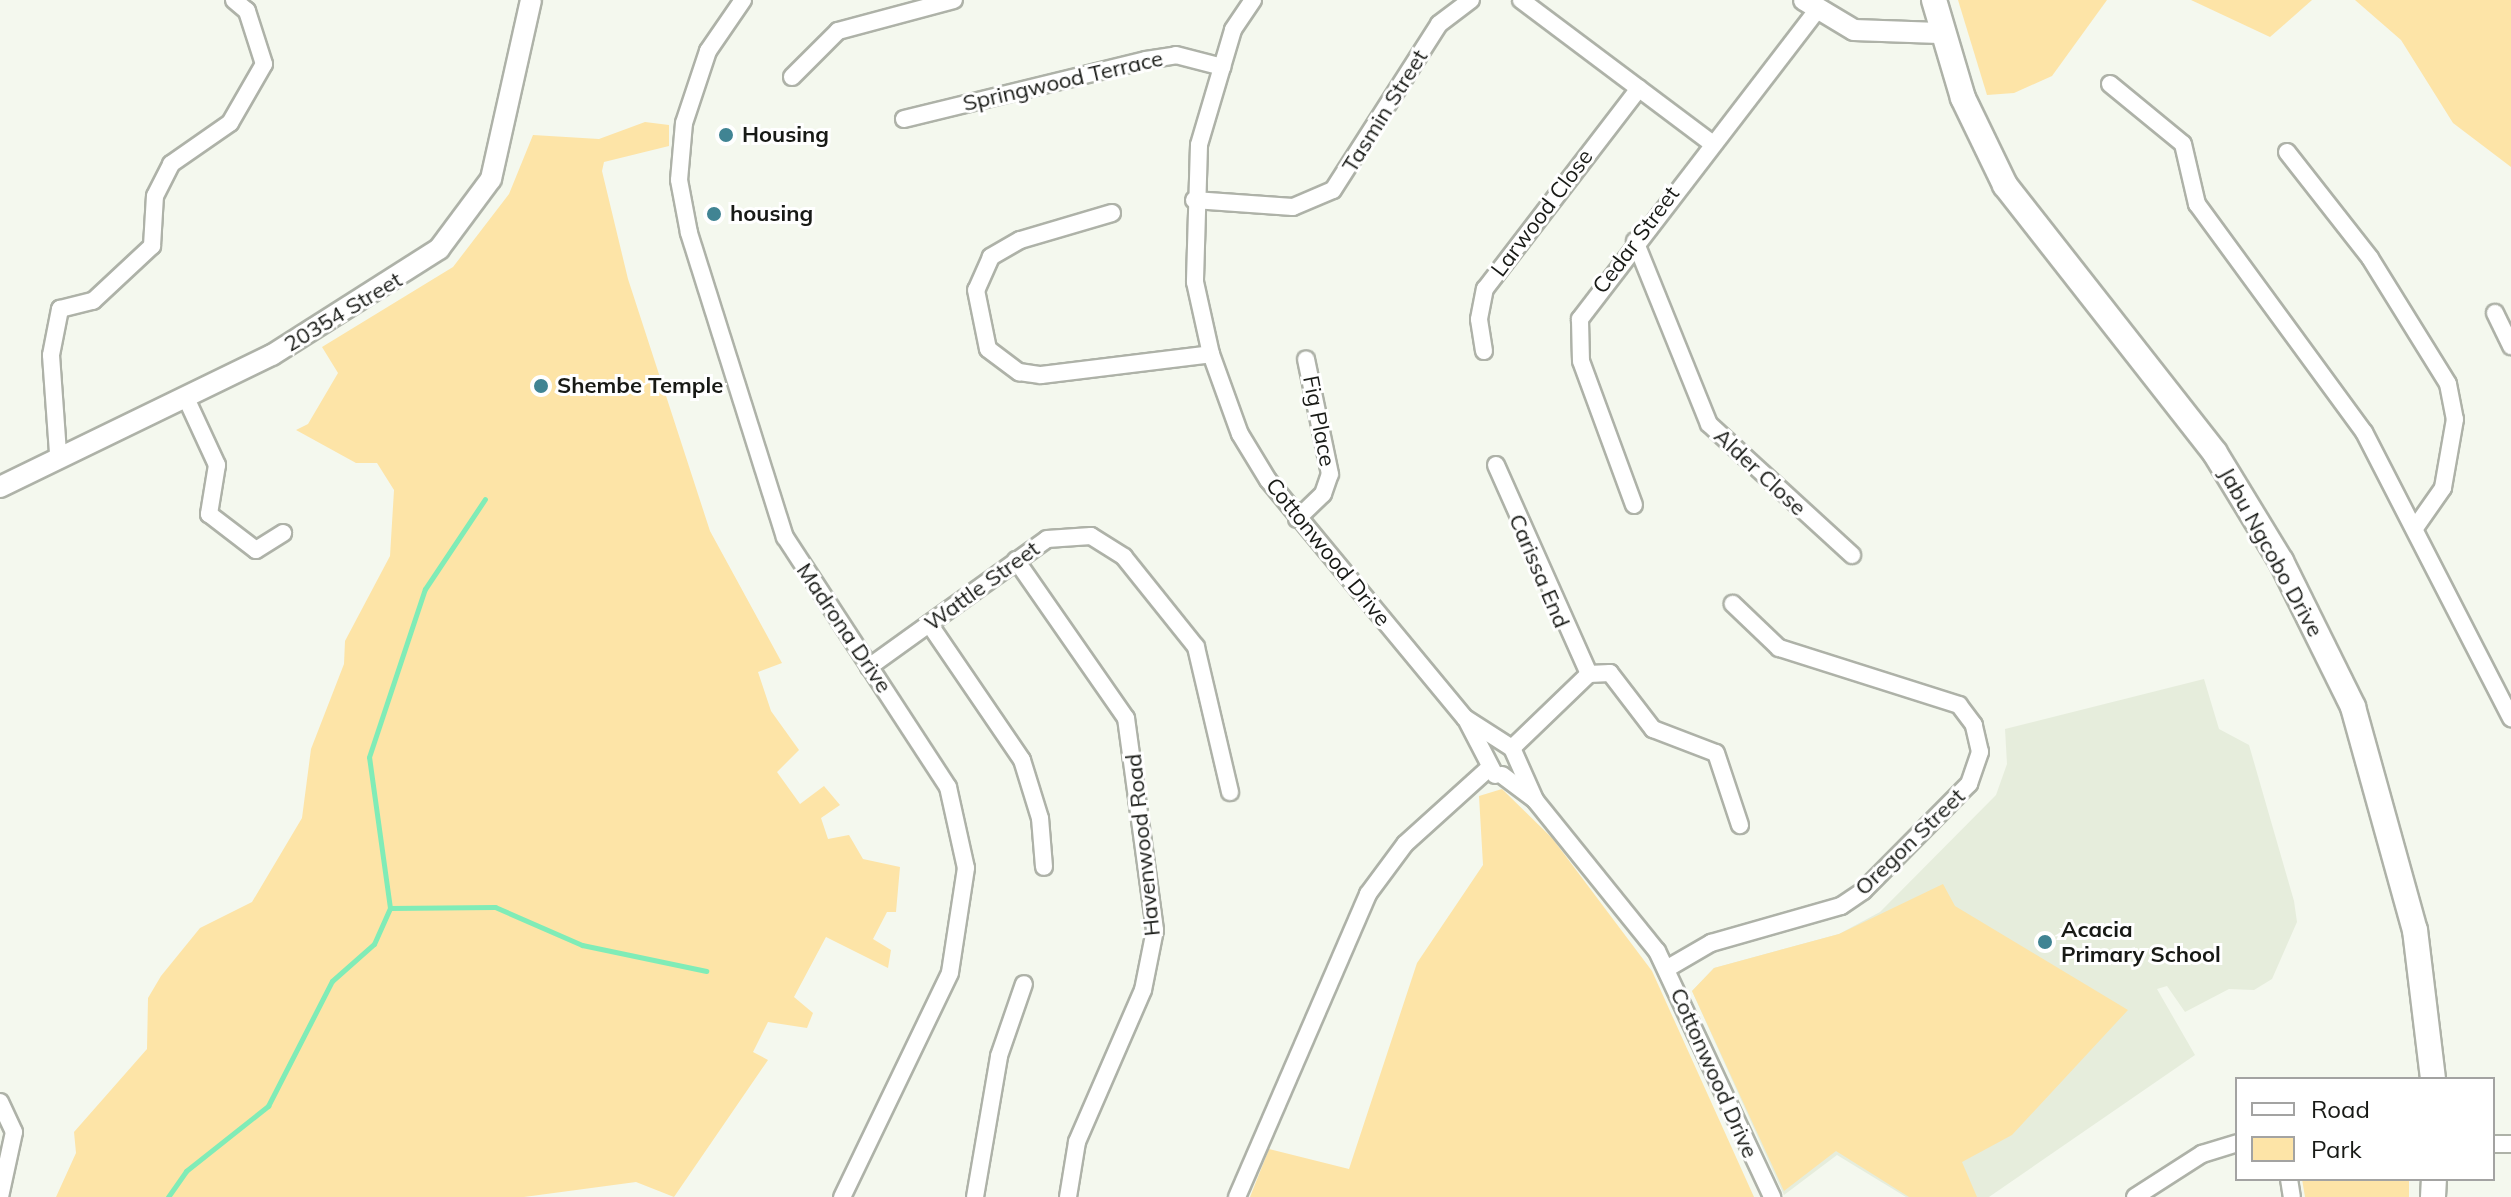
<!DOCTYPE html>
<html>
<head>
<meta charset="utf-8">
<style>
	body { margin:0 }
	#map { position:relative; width:2511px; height:1197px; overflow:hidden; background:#f4f8ee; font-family:Mulish,sans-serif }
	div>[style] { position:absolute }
	.built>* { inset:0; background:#e6eddc }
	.green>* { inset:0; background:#fde4a7 }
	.stream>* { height:5px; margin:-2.5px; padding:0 2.5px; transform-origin:2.5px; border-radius:2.5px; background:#80ecb7 }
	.roads { filter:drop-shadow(2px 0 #aeb2a8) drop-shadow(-2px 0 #aeb2a8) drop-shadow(0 2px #aeb2a8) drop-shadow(0 -2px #aeb2a8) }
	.minor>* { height:16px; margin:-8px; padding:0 8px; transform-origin:8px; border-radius:8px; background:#fff }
	.tertiary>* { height:20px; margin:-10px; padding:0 10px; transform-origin:10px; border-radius:10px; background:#fff }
	.secondary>* { height:24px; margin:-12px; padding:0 12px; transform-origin:12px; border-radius:12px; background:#fff }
	.dots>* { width:22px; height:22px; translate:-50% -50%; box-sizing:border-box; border:4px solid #fff; border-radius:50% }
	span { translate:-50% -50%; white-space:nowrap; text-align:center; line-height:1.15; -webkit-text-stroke:6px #fff; paint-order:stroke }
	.street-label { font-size:22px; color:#181a16 }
	.poi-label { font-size:22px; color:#181a16; font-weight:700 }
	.left { translate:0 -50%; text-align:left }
	.legend { position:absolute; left:2235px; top:1077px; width:260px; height:104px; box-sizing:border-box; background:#fff; border:2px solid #a3a3a2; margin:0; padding:10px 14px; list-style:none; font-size:24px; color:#181a16 }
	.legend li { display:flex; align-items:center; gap:16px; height:40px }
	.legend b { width:40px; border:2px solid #a3a3a2 }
</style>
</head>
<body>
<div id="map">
	<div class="built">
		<i style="clip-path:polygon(2204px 679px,2219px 729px,2249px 745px,2294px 901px,2297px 922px,2272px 979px,2254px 990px,2229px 989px,2185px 1012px,2167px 986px,2157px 989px,2195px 1055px,1989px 1197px,1906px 1197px,1837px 1155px,1784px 1195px,1692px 991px,1714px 968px,1839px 934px,1880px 912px,1996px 795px,2007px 764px,2005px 729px)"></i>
	</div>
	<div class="green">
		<i style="clip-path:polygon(1958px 0,2107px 0,2052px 76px,2014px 93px,1987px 95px)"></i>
		<i style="clip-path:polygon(2191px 0,2312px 0,2270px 37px)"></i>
		<i style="clip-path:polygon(2355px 0,2511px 0,2511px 167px,2453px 123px,2401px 40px)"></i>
		<i style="clip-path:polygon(645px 122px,669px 125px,669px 146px,604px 162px,602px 171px,628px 279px,710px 531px,782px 663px,758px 672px,771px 711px,799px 750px,777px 772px,800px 804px,824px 786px,840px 805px,821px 818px,828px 839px,849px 835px,863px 859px,900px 867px,896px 912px,887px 912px,873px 939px,891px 950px,888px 968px,826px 937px,794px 997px,813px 1013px,807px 1028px,768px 1022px,753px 1052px,768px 1060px,674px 1197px,636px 1182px,524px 1197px,56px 1197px,76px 1153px,74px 1132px,147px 1049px,148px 998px,161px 976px,200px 928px,252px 902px,302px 818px,311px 749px,344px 664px,345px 641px,390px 556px,394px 490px,377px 463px,356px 463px,296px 430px,308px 424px,338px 373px,322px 347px,453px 267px,509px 194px,533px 135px,599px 139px)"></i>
		<i style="clip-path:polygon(1502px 789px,1552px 838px,1652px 971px,1754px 1197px,1250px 1197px,1269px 1149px,1349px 1169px,1417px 963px,1483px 865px,1479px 796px)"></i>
		<i style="clip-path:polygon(1943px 884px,1955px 906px,2128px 1010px,2012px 1135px,1962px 1162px,1977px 1197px,1909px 1197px,1836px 1151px,1784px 1191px,1692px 991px,1714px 968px,1839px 934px)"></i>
		<i style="clip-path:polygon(2302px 1179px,2409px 1179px,2409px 1197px,2305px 1197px)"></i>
	</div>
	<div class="stream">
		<i style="left:390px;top:908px;width:105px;rotate:-0.5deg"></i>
		<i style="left:495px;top:907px;width:95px;rotate:23.6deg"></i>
		<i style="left:582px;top:945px;width:127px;rotate:11.8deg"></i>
		<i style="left:168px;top:1197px;width:32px;rotate:-55deg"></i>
		<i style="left:186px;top:1171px;width:105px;rotate:-38.4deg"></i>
		<i style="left:268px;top:1106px;width:140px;rotate:-62.9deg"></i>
		<i style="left:332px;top:981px;width:56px;rotate:-41.4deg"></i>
		<i style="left:374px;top:944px;width:39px;rotate:-66deg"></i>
		<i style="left:390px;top:908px;width:152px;rotate:-97.9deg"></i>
		<i style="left:369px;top:757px;width:177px;rotate:-71.6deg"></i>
		<i style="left:425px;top:589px;width:108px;rotate:-56.3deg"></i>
	</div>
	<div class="roads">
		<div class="minor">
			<i style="left:743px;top:0;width:62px;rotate:124.5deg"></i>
			<i style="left:708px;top:51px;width:76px;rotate:108.4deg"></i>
			<i style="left:684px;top:123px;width:57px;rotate:95deg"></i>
			<i style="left:679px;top:180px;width:54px;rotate:79.3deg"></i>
			<i style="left:689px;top:233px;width:319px;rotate:72.5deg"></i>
			<i style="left:785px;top:537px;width:298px;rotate:56.9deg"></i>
			<i style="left:948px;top:787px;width:83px;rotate:77.5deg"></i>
			<i style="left:966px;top:868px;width:106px;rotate:98.7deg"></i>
			<i style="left:950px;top:973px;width:249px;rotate:115.7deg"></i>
			<i style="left:1253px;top:0;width:36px;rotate:124deg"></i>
			<i style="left:1233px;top:30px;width:120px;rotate:106.5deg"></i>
			<i style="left:1199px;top:145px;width:137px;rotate:91.7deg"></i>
			<i style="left:1195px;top:282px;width:74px;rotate:77.5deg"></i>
			<i style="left:1211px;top:354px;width:85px;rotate:70.1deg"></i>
			<i style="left:1240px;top:434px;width:54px;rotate:58.7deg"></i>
			<i style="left:1268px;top:480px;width:309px;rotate:50.4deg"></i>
			<i style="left:1465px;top:718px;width:56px;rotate:32.6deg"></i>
			<i style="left:1512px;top:748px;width:57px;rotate:66.1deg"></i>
			<i style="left:1521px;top:0;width:236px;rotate:36.9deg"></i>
			<i style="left:792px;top:77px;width:65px;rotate:-45deg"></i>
			<i style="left:838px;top:31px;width:120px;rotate:-15deg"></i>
			<i style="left:2110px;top:84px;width:94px;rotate:39.4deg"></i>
			<i style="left:2183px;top:144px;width:62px;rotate:76.9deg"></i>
			<i style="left:2197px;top:204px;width:283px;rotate:53.8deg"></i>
			<i style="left:2364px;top:432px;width:322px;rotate:62.8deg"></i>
			<i style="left:904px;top:119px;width:249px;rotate:-13.7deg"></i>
			<i style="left:1146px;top:60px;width:30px;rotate:-9deg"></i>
			<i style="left:1176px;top:55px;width:48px;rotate:14.6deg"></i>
			<i style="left:2287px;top:152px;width:135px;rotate:51.9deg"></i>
			<i style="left:2370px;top:258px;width:148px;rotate:58.2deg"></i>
			<i style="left:2448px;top:384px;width:36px;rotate:79deg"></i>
			<i style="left:2455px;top:419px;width:70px;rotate:99.9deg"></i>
			<i style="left:2443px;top:488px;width:49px;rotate:125deg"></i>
			<i style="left:1194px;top:200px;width:99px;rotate:4deg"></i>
			<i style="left:1293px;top:207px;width:43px;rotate:-23deg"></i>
			<i style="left:1333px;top:190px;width:197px;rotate:-57.4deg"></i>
			<i style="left:1439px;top:24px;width:40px;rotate:-37deg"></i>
			<i style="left:1112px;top:213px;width:96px;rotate:163.6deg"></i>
			<i style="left:1020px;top:240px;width:34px;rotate:150deg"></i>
			<i style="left:991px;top:257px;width:36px;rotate:114deg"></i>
			<i style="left:976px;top:290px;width:60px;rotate:78.5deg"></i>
			<i style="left:988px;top:349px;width:39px;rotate:37deg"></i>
			<i style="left:1019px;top:372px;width:22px;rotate:8deg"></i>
			<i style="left:1041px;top:375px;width:171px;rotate:-7deg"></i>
			<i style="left:1635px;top:241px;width:197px;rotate:68deg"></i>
			<i style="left:1709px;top:424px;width:194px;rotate:42.5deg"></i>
			<i style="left:2495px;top:313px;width:37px;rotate:64deg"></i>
			<i style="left:1484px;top:351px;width:32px;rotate:-99deg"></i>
			<i style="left:1479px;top:319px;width:31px;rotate:-79deg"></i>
			<i style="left:1485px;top:289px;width:253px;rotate:-52.5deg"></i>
			<i style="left:186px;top:398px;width:74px;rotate:65.2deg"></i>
			<i style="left:217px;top:465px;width:50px;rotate:99.3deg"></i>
			<i style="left:209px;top:514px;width:59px;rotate:37.5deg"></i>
			<i style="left:256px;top:550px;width:32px;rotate:-32deg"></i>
			<i style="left:58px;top:453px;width:98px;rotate:-94.1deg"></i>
			<i style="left:51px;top:355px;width:47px;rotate:-78.9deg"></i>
			<i style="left:60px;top:309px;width:34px;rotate:-14deg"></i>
			<i style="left:93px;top:301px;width:81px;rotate:-43deg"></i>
			<i style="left:152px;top:246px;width:50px;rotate:-86.6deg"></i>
			<i style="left:155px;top:196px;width:36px;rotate:-63deg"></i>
			<i style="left:171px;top:164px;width:72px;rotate:-34.8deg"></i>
			<i style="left:230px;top:123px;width:68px;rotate:-60deg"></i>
			<i style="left:264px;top:64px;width:56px;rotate:-107.8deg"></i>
			<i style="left:247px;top:11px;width:17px;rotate:-140deg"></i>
			<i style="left:1496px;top:465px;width:229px;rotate:66deg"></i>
			<i style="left:1634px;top:505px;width:153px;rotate:-110.2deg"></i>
			<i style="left:1581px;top:361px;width:42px;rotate:-91.4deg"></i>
			<i style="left:1580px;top:319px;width:389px;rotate:-52.5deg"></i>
			<i style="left:1297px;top:519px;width:36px;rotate:-44deg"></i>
			<i style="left:1323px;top:494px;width:21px;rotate:-71deg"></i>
			<i style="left:1330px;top:474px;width:117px;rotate:-101.8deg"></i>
			<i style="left:1016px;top:560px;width:193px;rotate:55.2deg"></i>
			<i style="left:1126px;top:718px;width:214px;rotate:82.2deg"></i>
			<i style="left:1155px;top:930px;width:61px;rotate:101.3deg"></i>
			<i style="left:1143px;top:990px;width:166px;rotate:113.5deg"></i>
			<i style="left:1077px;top:1142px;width:56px;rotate:99.3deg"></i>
			<i style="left:930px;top:625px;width:163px;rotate:55.7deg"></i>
			<i style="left:1022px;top:760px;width:61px;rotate:72.8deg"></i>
			<i style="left:1040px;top:818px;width:49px;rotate:85.3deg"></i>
			<i style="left:869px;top:667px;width:219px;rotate:-35.7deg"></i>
			<i style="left:1047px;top:539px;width:44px;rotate:-3.9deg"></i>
			<i style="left:1091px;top:536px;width:39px;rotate:32deg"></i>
			<i style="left:1124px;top:557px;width:115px;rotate:51.3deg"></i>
			<i style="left:1196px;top:647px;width:149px;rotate:76.8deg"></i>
			<i style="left:1466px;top:719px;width:63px;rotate:62.6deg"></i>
			<i style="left:1512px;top:748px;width:107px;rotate:-43.9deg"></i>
			<i style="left:1589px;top:674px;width:21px;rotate:-3deg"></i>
			<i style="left:1610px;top:673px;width:71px;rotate:52.5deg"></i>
			<i style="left:1653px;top:729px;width:67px;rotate:20.9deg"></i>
			<i style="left:1716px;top:753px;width:76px;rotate:71.6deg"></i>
			<i style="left:1502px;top:775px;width:41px;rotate:37.1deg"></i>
			<i style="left:1535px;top:800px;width:194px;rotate:51.1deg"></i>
			<i style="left:1657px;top:951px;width:272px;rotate:64.9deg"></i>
			<i style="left:1668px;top:968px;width:50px;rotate:-30.2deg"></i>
			<i style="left:1711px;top:943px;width:135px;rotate:-15.9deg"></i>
			<i style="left:1841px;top:906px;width:27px;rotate:-34deg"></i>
			<i style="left:1863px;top:891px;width:151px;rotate:-45.3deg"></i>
			<i style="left:1969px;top:784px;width:34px;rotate:-71deg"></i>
			<i style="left:1980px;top:752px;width:28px;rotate:-103deg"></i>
			<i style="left:1974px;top:725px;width:25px;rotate:-127deg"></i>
			<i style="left:1959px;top:705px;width:189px;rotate:-162.4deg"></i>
			<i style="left:1779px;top:648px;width:64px;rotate:-136.3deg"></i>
			<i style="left:0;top:1102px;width:33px;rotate:65deg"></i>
			<i style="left:14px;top:1132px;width:66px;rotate:102.2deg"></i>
			<i style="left:2493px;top:1144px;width:18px"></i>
			<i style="left:2289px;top:1179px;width:18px;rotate:81deg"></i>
			<i style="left:975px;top:1197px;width:143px;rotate:-80.3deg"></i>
			<i style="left:999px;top:1056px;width:76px;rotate:-70.9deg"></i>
			<i style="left:1237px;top:1197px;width:330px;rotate:-66.6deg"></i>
			<i style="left:1368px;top:894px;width:62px;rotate:-53.5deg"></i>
			<i style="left:1405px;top:844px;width:110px;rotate:-42.1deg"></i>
			<i style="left:2135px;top:1197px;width:80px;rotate:-32.7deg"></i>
			<i style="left:2202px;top:1154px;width:37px;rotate:-17deg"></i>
		</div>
		<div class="tertiary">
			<i style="left:1804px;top:0;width:58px;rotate:31deg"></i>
			<i style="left:1854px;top:30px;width:85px;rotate:2deg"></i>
			<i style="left:0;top:487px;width:302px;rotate:-25.9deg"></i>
			<i style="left:272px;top:355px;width:198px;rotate:-32.4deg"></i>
			<i style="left:439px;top:249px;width:87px;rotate:-53.4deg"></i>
			<i style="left:491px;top:179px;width:183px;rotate:-77.4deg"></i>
		</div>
		<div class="secondary">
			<i style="left:1934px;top:0;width:102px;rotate:73.5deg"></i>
			<i style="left:1963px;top:98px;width:97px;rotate:64.2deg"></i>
			<i style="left:2005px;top:185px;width:340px;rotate:51.9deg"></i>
			<i style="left:2215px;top:453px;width:127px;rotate:58.6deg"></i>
			<i style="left:2281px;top:561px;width:163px;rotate:63.7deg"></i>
			<i style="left:2353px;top:707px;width:231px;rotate:74.5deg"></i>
			<i style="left:2415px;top:930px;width:150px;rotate:83.1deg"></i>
			<i style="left:2433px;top:1197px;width:18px;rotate:-87deg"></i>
		</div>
	</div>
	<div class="dots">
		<i style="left:726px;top:135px;background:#408493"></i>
		<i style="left:714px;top:214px;background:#408493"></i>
		<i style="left:541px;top:386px;background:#408493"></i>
		<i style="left:2045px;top:942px;background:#408493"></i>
	</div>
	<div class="street-label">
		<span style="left:1063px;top:81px;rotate:-13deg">Springwood Terrace</span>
		<span style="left:1385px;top:111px;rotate:-58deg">Tasmin Street</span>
		<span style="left:1542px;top:213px;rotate:-53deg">Larwood Close</span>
		<span style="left:1636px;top:240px;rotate:-53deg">Cedar Street</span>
		<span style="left:343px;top:312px;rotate:-31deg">20354 Street</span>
		<span style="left:1319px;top:421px;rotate:79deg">Fig Place</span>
		<span style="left:1760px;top:472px;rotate:43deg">Alder Close</span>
		<span style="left:1328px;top:552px;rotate:51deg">Cottonwood Drive</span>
		<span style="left:2271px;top:552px;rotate:61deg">Jabu Ngcobo Drive</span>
		<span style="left:1539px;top:571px;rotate:67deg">Carissa End</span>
		<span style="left:982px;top:586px;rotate:-36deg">Wattle Street</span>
		<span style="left:844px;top:628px;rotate:56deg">Madrona Drive</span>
		<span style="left:1910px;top:842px;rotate:-44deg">Oregon Street</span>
		<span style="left:1143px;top:845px;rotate:-96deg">Havenwood Road</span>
		<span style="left:1714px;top:1073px;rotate:66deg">Cottonwood Drive</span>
	</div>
	<div class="poi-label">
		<span class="left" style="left:742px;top:135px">Housing</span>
		<span class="left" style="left:730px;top:214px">housing</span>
		<span class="left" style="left:557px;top:386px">Shembe Temple</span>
		<span class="left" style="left:2061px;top:942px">Acacia<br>Primary School</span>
	</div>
	<ul class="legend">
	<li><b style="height:10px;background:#fff"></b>Road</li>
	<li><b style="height:22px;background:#fde4a7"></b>Park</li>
	</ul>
</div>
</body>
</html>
